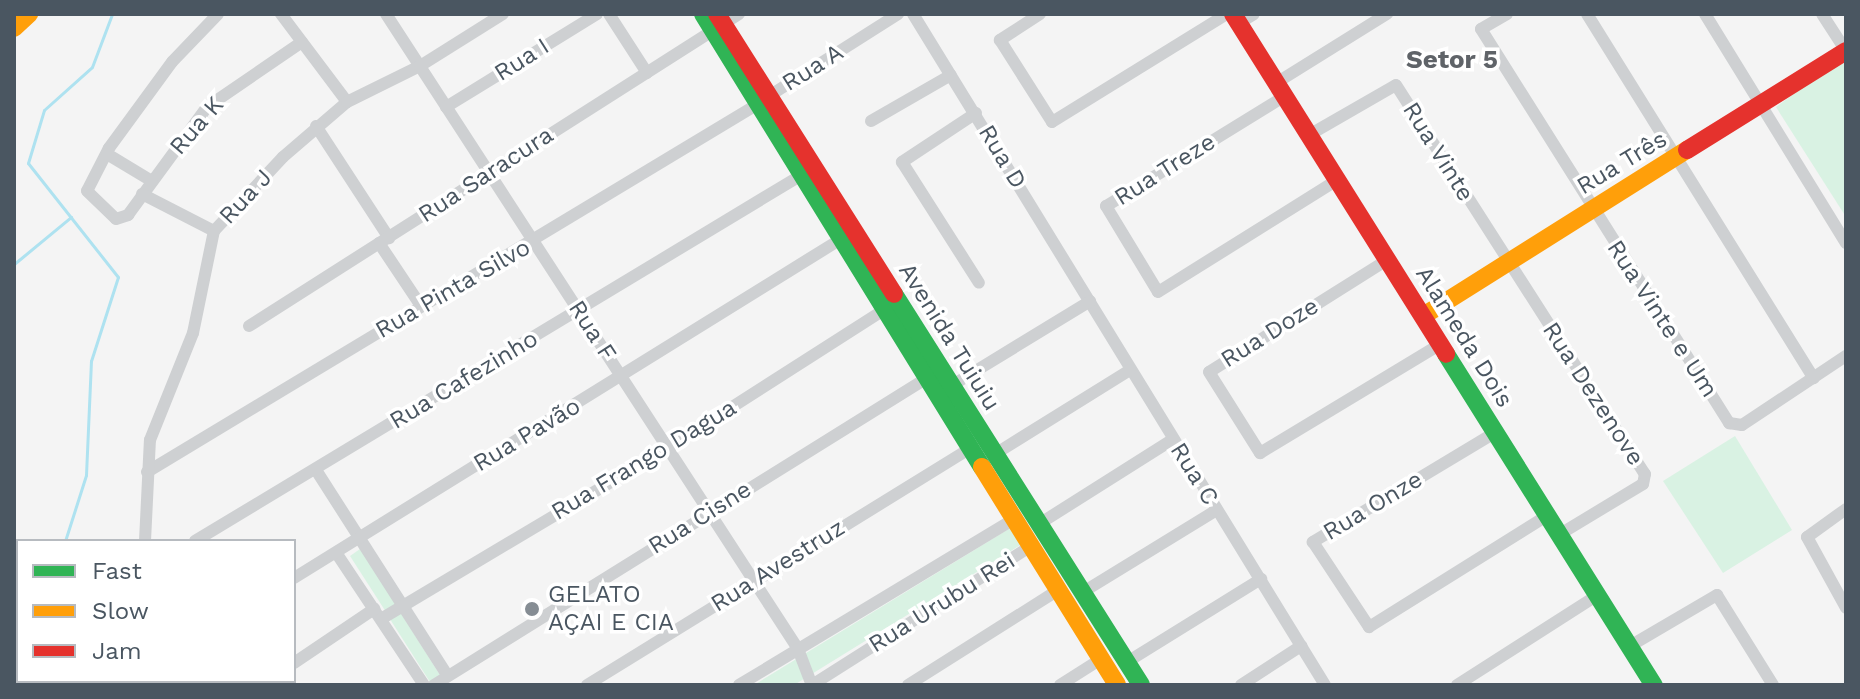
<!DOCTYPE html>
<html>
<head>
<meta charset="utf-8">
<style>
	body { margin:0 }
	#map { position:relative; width:1860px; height:699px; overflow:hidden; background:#f4f4f4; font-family:"Work Sans",sans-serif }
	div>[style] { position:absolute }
	.green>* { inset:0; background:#d9f2e3 }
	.stream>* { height:3px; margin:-1.5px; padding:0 1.5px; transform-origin:1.5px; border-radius:1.5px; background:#aee2f0 }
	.street>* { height:12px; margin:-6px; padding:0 6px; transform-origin:6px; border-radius:6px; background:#ced0d2 }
	.fast>* { height:18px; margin:-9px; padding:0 9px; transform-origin:9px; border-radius:9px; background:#30b455 }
	.slow>* { height:18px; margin:-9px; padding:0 9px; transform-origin:9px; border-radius:9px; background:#ff9f0a }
	.jam>* { height:18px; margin:-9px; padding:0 9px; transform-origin:9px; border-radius:9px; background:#e5322d }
	.dots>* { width:22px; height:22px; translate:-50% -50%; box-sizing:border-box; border:4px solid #fff; border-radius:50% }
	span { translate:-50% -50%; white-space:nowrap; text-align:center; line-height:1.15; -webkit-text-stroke:7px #fff; paint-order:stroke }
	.street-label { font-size:24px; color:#4a5661 }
	.poi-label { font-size:24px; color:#4a5661 }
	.left { translate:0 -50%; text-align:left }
	.neighbourhood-label { font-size:26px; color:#5f6368; font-weight:700 }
	.frame { position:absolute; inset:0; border:16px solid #4a5661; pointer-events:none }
	.legend { position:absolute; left:16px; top:539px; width:280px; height:144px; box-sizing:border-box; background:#fff; border:2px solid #b7bbc0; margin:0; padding:10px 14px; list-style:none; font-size:24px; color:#4a5661 }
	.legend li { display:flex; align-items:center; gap:16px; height:40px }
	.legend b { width:40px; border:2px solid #b7bbc0 }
</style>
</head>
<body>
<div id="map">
	<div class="green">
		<i style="clip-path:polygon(1846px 56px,1846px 217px,1776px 107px)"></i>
		<i style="clip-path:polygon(1735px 436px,1792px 530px,1723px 573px,1663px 481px)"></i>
		<i style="clip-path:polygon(1012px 527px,1022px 544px,794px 685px,754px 685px)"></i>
		<i style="clip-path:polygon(360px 549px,397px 605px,386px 612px,350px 556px)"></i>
		<i style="clip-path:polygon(399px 610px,440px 675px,430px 682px,388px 616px)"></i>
	</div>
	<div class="stream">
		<i style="left:14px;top:264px;width:74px;rotate:-39.5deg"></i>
		<i style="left:65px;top:541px;width:69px;rotate:-72.3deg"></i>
		<i style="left:86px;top:475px;width:114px;rotate:-87.5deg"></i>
		<i style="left:91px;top:361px;width:88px;rotate:-72.2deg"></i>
		<i style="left:118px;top:277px;width:145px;rotate:-128.3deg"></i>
		<i style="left:28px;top:163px;width:55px;rotate:-73.2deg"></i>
		<i style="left:44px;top:110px;width:64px;rotate:-41.9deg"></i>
		<i style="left:92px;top:67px;width:57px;rotate:-69.3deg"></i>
		<i style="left:74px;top:681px;width:4px;rotate:76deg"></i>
	</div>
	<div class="street">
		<i style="left:218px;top:14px;width:66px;rotate:133.8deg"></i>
		<i style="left:172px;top:62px;width:107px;rotate:126.2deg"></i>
		<i style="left:109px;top:148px;width:48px;rotate:117.1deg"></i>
		<i style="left:87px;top:191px;width:40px;rotate:44deg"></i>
		<i style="left:116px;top:219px;width:13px;rotate:-18deg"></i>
		<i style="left:128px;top:215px;width:134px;rotate:-53.8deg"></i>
		<i style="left:207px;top:107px;width:115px;rotate:-34.4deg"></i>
		<i style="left:281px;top:14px;width:110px;rotate:53.1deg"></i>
		<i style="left:386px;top:14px;width:757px;rotate:57.02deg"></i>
		<i style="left:798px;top:649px;width:39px;rotate:69deg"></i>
		<i style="left:812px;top:685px;width:259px;rotate:-32.4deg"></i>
		<i style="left:609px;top:14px;width:70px;rotate:57.2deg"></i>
		<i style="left:913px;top:14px;width:787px;rotate:58.45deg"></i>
		<i style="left:1040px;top:14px;width:48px;rotate:147deg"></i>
		<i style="left:1000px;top:40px;width:97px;rotate:57.6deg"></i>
		<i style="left:1052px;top:122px;width:206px;rotate:-31.7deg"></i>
		<i style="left:1507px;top:14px;width:30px;rotate:150deg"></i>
		<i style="left:1481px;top:29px;width:466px;rotate:57.8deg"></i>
		<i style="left:1729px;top:423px;width:13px;rotate:9deg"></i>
		<i style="left:1742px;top:425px;width:125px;rotate:-33.6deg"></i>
		<i style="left:1587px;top:14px;width:429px;rotate:58.1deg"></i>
		<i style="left:1705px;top:14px;width:269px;rotate:58.4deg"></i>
		<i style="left:1822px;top:14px;width:44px;rotate:57deg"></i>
		<i style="left:1239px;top:23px;width:17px;rotate:-31deg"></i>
		<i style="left:1276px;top:83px;width:131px;rotate:-31.9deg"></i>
		<i style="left:769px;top:96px;width:153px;rotate:-32.4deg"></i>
		<i style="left:1285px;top:96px;width:210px;rotate:148.4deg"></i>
		<i style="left:1106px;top:206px;width:100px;rotate:58.8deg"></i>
		<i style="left:1158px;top:292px;width:211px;rotate:-32deg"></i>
		<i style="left:446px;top:107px;width:177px;rotate:-31.6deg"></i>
		<i style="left:976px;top:113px;width:89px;rotate:146.5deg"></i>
		<i style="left:902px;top:162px;width:143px;rotate:57.5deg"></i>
		<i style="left:871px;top:121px;width:92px;rotate:-29.9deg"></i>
		<i style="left:316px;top:126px;width:134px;rotate:56.9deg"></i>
		<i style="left:1309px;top:135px;width:100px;rotate:-29.9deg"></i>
		<i style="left:1396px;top:85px;width:462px;rotate:57.4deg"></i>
		<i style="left:1645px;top:474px;width:10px;rotate:101deg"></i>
		<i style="left:1643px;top:484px;width:97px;rotate:148.9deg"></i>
		<i style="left:107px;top:154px;width:52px;rotate:31deg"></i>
		<i style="left:142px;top:194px;width:81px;rotate:27.2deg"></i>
		<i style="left:379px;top:243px;width:76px;rotate:56.3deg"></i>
		<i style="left:1387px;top:260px;width:210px;rotate:147.8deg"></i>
		<i style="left:1209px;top:372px;width:96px;rotate:57.8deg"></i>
		<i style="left:1260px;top:453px;width:211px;rotate:-31.1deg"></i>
		<i style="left:249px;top:326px;width:581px;rotate:-32.49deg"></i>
		<i style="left:951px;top:386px;width:163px;rotate:-31.4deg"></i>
		<i style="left:1496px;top:432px;width:214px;rotate:149deg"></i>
		<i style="left:1313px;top:542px;width:102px;rotate:56.6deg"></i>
		<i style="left:1369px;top:627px;width:211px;rotate:-32deg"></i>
		<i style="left:995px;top:454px;width:159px;rotate:-31.9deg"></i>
		<i style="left:316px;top:470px;width:243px;rotate:57.4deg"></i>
		<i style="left:147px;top:472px;width:713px;rotate:-31.06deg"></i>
		<i style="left:1846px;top:509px;width:48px;rotate:144.3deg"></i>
		<i style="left:1807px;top:537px;width:81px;rotate:61.2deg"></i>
		<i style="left:1039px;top:524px;width:157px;rotate:-32.3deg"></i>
		<i style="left:145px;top:541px;width:101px;rotate:-87.2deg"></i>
		<i style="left:150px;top:440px;width:115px;rotate:-68.1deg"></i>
		<i style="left:193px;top:333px;width:104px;rotate:-78.4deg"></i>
		<i style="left:214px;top:231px;width:101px;rotate:-47deg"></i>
		<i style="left:283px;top:157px;width:84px;rotate:-40.7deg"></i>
		<i style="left:347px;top:102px;width:81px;rotate:-26.3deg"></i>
		<i style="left:420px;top:66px;width:98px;rotate:-32.1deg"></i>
		<i style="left:195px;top:541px;width:716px;rotate:-31.11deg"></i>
		<i style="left:337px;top:554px;width:157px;rotate:56.4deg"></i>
		<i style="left:294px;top:578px;width:644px;rotate:-31.79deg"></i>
		<i style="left:1083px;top:592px;width:157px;rotate:-31.5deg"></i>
		<i style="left:381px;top:619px;width:334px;rotate:-30.8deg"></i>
		<i style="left:668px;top:448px;width:258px;rotate:-32.6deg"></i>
		<i style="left:1630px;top:646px;width:101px;rotate:-30.4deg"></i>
		<i style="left:1717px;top:595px;width:106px;rotate:58.1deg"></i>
		<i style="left:1127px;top:662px;width:158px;rotate:-31.8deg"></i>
		<i style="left:294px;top:663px;width:97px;rotate:-34deg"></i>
		<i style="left:140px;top:685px;width:4px;rotate:-76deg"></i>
		<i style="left:276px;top:685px;width:5px;rotate:-53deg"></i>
		<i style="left:434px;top:685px;width:581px;rotate:-31.91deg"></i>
		<i style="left:587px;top:685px;width:451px;rotate:-31.7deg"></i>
		<i style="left:739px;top:685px;width:321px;rotate:-31.1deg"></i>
		<i style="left:908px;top:685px;width:178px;rotate:-32.3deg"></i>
		<i style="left:1060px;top:685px;width:49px;rotate:-32.4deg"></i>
		<i style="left:1241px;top:685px;width:72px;rotate:-33deg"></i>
		<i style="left:1457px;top:685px;width:167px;rotate:-32.6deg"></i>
	</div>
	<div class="fast">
		<i style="left:703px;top:14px;width:532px;rotate:58.37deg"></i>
		<i style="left:894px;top:294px;width:462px;rotate:57.7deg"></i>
		<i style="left:1446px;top:354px;width:391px;rotate:57.9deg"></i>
	</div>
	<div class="slow">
		<i style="left:14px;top:28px;width:21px;rotate:-43deg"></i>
		<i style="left:1423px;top:316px;width:312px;rotate:-32.2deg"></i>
		<i style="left:982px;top:467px;width:256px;rotate:58.2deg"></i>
	</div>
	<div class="jam">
		<i style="left:717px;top:14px;width:331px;rotate:57.7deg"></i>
		<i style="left:1233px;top:14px;width:401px;rotate:57.9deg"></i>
		<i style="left:1687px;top:150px;width:187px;rotate:-31.9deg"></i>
	</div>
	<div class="dots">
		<i style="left:532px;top:609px;background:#868d94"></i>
	</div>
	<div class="street-label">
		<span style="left:522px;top:60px;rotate:-32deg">Rua I</span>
		<span style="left:813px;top:68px;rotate:-32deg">Rua A</span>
		<span style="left:197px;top:126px;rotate:-49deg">Rua K</span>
		<span style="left:1438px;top:152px;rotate:58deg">Rua Vinte</span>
		<span style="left:1002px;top:157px;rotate:59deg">Rua D</span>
		<span style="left:1622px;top:163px;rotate:-31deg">Rua Três</span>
		<span style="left:1165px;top:170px;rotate:-32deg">Rua Treze</span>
		<span style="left:486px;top:175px;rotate:-33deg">Rua Saracura</span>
		<span style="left:246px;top:197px;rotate:-47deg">Rua J</span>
		<span style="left:453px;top:289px;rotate:-30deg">Rua Pinta Silvo</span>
		<span style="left:1662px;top:319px;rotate:57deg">Rua Vinte e Um</span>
		<span style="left:592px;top:331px;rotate:57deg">Rua F</span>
		<span style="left:1270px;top:333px;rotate:-32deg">Rua Doze</span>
		<span style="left:949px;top:337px;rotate:58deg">Avenida Tuiuiu</span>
		<span style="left:1464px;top:337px;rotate:58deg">Alameda Dois</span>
		<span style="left:464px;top:380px;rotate:-31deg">Rua Cafezinho</span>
		<span style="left:1593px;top:394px;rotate:57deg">Rua Dezenove</span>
		<span style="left:527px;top:435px;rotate:-31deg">Rua Pavão</span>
		<span style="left:644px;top:460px;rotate:-31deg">Rua Frango Dagua</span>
		<span style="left:1194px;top:474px;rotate:58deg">Rua C</span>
		<span style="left:1373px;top:506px;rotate:-31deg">Rua Onze</span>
		<span style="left:700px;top:518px;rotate:-32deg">Rua Cisne</span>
		<span style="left:778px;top:566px;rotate:-32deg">Rua Avestruz</span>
		<span style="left:942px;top:603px;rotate:-32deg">Rua Urubu Rei</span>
	</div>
	<div class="poi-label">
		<span class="left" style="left:548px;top:609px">GELATO<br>AÇAI E CIA</span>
	</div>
	<div class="neighbourhood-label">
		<span style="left:1452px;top:60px">Setor 5</span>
	</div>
	<div class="frame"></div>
	<ul class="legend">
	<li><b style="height:10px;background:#30b455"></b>Fast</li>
	<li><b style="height:10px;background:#ff9f0a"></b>Slow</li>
	<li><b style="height:10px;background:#e5322d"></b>Jam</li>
	</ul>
</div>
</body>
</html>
